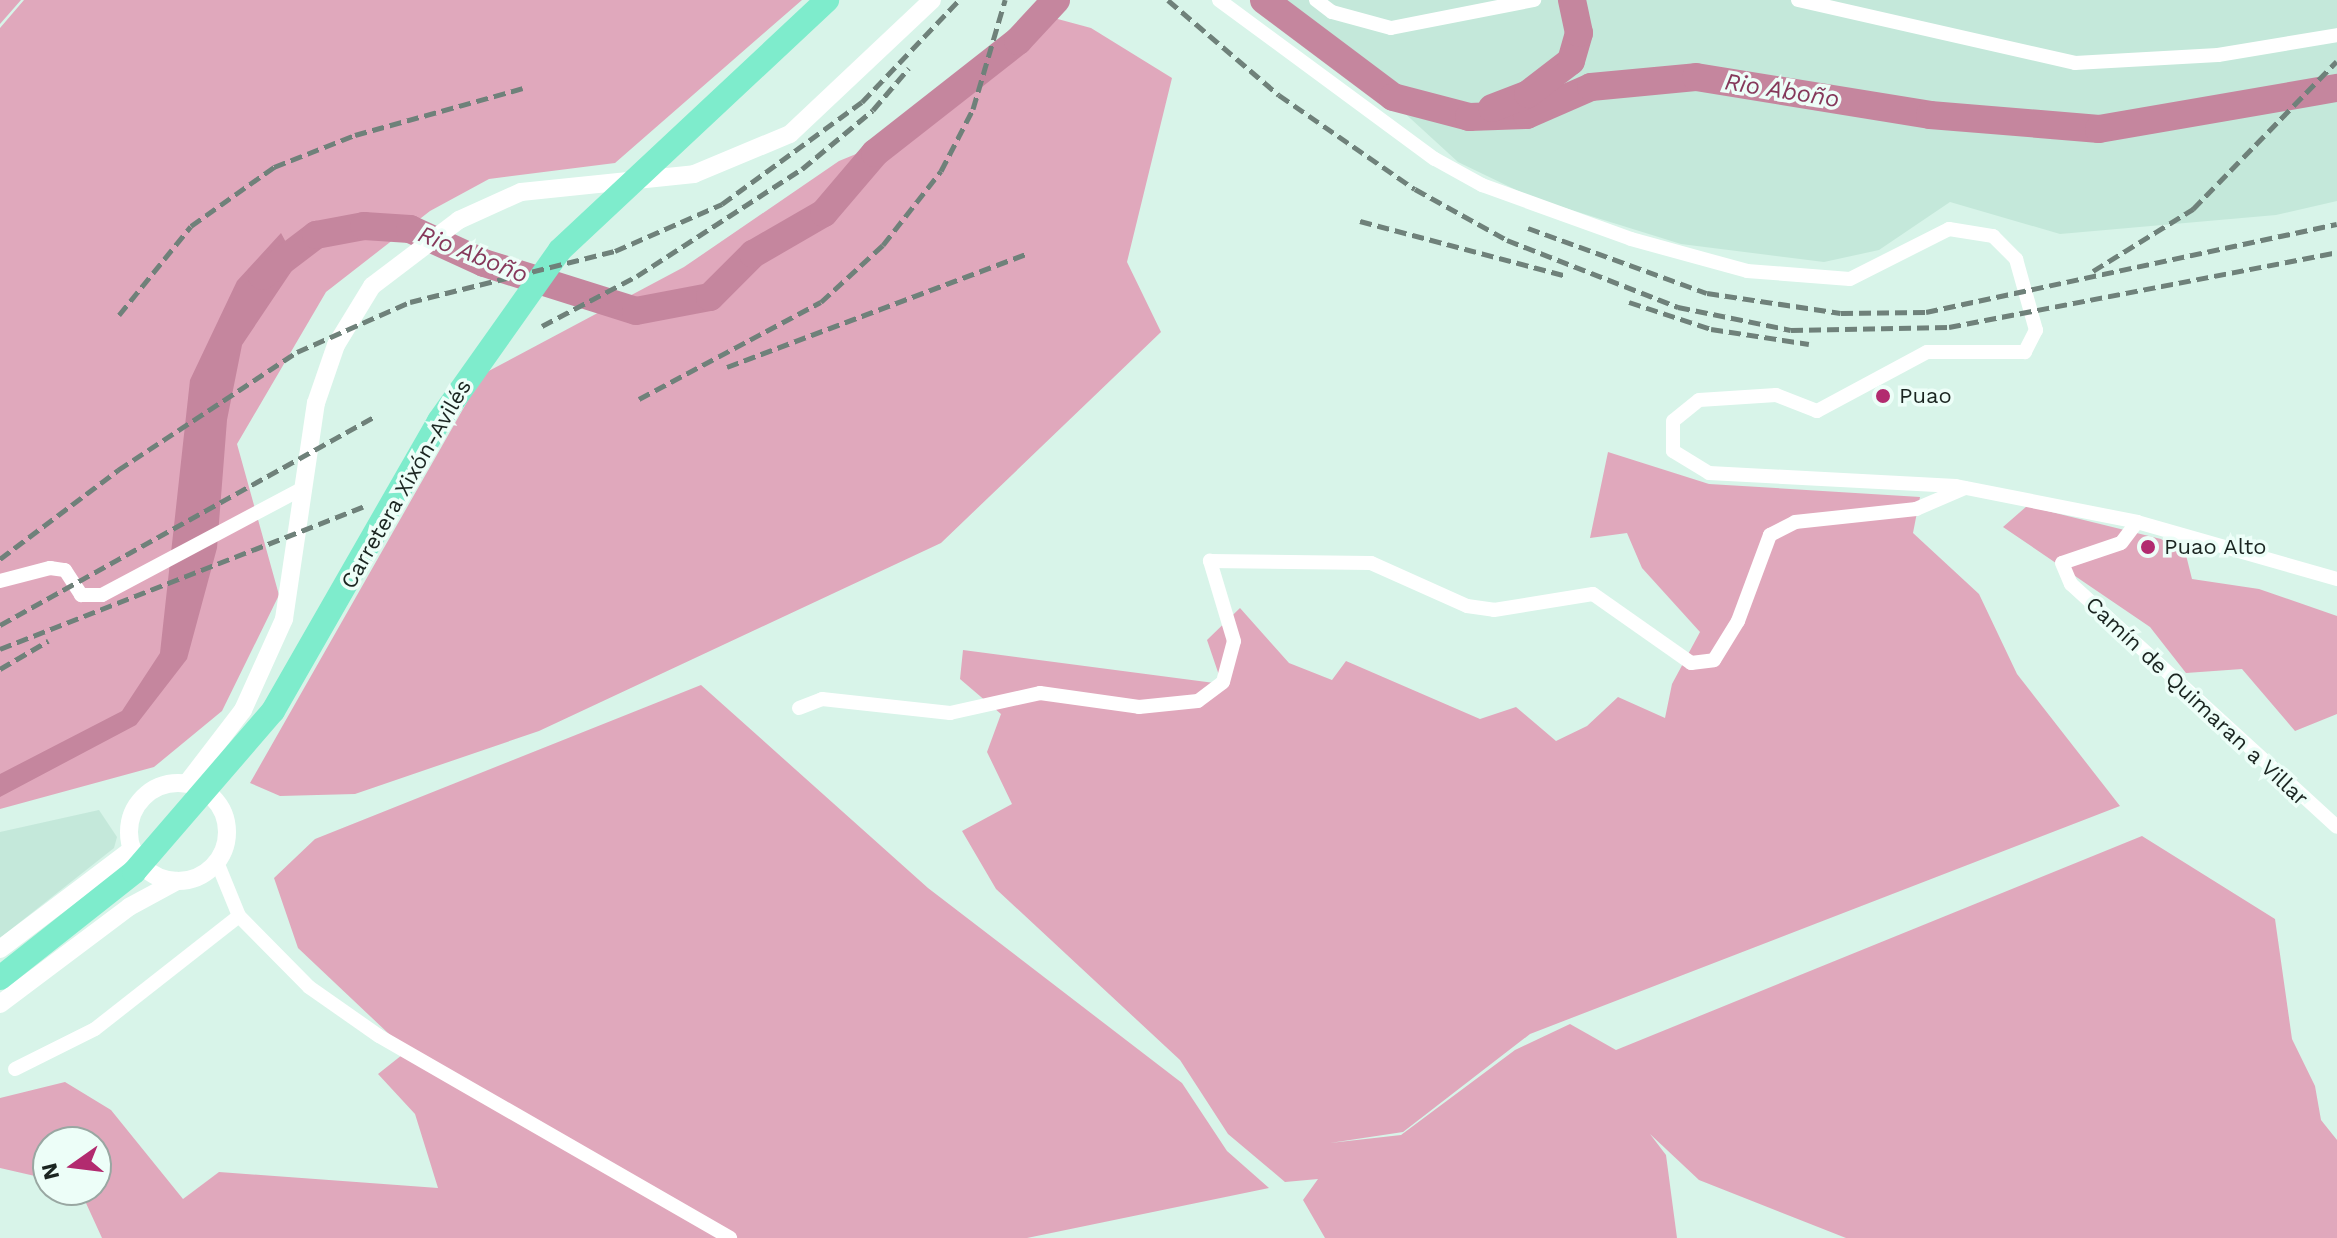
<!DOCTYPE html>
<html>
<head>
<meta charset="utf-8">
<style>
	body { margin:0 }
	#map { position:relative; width:2337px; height:1238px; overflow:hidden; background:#d8f4e9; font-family:"Work Sans",sans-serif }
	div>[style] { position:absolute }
	.built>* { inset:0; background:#c4e8da }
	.green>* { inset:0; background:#e0a8bc }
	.water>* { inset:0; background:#c5869e }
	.river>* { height:28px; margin:-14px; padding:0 14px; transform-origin:14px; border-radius:14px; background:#c5869e }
	.minor>* { height:14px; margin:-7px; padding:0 7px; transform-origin:7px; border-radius:7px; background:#fff }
	.tertiary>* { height:18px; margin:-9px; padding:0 9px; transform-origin:9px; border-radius:9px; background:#fff }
	.tertiary>.ring { margin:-9px; padding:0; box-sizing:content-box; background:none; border:18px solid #fff; border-radius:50% }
	.trunk>* { height:24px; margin:-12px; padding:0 12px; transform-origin:12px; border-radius:12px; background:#7eeccc }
	.rail>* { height:5px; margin-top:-2.5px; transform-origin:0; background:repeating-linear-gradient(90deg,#6f817a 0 12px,transparent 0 18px) }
	.dots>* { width:22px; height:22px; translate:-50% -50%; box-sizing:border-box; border:4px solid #edfef8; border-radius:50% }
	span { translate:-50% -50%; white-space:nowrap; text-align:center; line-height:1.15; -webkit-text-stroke:7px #edfef8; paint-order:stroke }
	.poi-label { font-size:22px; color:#1b2521 }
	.left { translate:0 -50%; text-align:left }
	.street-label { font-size:22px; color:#1b2521 }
	.water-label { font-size:24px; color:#86395b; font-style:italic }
	.north { position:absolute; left:32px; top:1126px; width:80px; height:80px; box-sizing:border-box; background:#edfef8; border:2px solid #99a7a2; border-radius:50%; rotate:256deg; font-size:22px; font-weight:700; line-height:32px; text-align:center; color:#1b2521 }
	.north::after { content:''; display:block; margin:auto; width:28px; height:36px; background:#b22b6f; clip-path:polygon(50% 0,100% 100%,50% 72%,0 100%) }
</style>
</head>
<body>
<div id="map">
	<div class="built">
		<i style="clip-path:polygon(1281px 0,2337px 0,2337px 201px,2276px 215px,2060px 234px,1950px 202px,1879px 250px,1824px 262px,1681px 244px,1533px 198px,1458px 162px)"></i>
		<i style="clip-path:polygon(99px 810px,117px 837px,114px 848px,0 938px,0 832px)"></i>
	</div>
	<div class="green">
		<i style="clip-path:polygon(0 0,21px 0,0 24px)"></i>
		<i style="clip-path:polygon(24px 0,802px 0,615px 163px,489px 179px,430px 211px,326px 292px,237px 444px,279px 595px,222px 711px,154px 767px,0 809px,0 28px)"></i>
		<i style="clip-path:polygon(1054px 18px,1091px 28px,1172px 78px,1127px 262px,1161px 332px,941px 543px,539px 731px,355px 794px,280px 796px,250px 783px,483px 374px,684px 267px,839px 161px,929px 124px,1007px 36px)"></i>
		<i style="clip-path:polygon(1608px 452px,1709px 484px,1920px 497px,1913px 533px,1979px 594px,2017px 674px,2120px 806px,1530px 1034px,1403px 1132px,1330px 1143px,1401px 1135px,1515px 1050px,1570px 1024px,1616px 1050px,2142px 836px,2275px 919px,2292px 1039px,2315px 1086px,2321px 1120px,2337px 1140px,2337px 1238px,1846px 1238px,1699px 1180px,1650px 1134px,1666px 1155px,1677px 1238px,1325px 1238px,1303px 1200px,1318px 1179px,1285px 1182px,1228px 1134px,1180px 1060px,996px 889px,962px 831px,1012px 804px,987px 752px,1001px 714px,960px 679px,963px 650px,1222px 684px,1207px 640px,1240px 608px,1289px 663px,1332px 680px,1346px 661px,1480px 719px,1516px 707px,1556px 741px,1587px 726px,1618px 697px,1665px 718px,1672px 684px,1700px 632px,1642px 568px,1627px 533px,1590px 538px)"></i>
		<i style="clip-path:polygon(2027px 506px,2161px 539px,2186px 555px,2192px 579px,2259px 589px,2337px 616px,2337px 714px,2295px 731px,2242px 669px,2186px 673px,2150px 627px,2003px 527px)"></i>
		<i style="clip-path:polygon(701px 685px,928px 888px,1182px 1083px,1227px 1151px,1269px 1188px,1027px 1238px,102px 1238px,80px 1190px,96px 1190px,96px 1142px,48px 1142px,48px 1179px,0 1168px,0 1098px,65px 1082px,111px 1110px,183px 1199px,219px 1172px,438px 1188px,415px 1114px,378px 1074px,407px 1051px,298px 948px,274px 878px,315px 839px)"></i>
	</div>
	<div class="water">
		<i style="clip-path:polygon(281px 233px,297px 263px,242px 345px,227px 420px,217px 548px,187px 659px,136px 725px,0 797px,0 774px,122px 711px,160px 653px,190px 380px,237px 281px)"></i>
	</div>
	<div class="river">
		<i style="left:1264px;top:0;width:161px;rotate:36.9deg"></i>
		<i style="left:1393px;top:97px;width:79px;rotate:14.7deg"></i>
		<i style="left:1469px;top:117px;width:58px;rotate:-2deg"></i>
		<i style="left:1527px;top:115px;width:70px;rotate:-23.6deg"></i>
		<i style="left:1591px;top:87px;width:105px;rotate:-5.4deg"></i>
		<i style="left:1696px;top:77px;width:237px;rotate:9.2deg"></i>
		<i style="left:1930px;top:115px;width:170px;rotate:4.7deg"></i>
		<i style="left:2099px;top:129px;width:242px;rotate:-9.8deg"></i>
		<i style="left:1492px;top:108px;width:39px;rotate:-21deg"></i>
		<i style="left:1528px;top:94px;width:54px;rotate:-37.5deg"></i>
		<i style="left:1571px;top:61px;width:29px;rotate:-74deg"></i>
		<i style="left:1579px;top:33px;width:34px;rotate:-102deg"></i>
		<i style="left:262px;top:276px;width:68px;rotate:-37.2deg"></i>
		<i style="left:316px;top:235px;width:49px;rotate:-10.6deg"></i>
		<i style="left:364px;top:226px;width:46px;rotate:3.7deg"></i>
		<i style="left:410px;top:229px;width:81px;rotate:24.7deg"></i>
		<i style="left:484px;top:263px;width:159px;rotate:17.5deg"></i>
		<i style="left:636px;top:311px;width:75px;rotate:-10.7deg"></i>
		<i style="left:710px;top:297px;width:61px;rotate:-45deg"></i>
		<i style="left:753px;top:254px;width:82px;rotate:-30deg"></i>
		<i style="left:824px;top:213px;width:79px;rotate:-49.6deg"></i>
		<i style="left:875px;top:153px;width:182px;rotate:-38.1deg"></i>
		<i style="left:1018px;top:41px;width:56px;rotate:-47.2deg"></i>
	</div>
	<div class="minor">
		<i style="left:1219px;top:0;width:268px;rotate:36.4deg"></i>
		<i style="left:1435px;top:159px;width:54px;rotate:29deg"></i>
		<i style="left:1482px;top:185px;width:158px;rotate:19.9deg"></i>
		<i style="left:1631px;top:239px;width:120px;rotate:15.4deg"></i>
		<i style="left:1747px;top:271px;width:103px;rotate:4.4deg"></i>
		<i style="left:1850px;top:279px;width:111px;rotate:-26.8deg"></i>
		<i style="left:1949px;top:229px;width:45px;rotate:9deg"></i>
		<i style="left:1993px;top:236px;width:33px;rotate:45deg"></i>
		<i style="left:2016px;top:259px;width:74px;rotate:74.3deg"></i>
		<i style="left:2036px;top:330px;width:25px;rotate:117deg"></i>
		<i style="left:2025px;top:352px;width:98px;rotate:180deg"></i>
		<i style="left:1927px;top:352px;width:125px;rotate:151.8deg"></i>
		<i style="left:1817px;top:411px;width:44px;rotate:-158.7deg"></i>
		<i style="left:1776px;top:395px;width:77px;rotate:176.3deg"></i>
		<i style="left:1699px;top:400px;width:33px;rotate:141deg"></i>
		<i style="left:1673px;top:421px;width:30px;rotate:90deg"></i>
		<i style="left:1673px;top:451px;width:42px;rotate:31.4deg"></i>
		<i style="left:1709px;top:473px;width:247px;rotate:3deg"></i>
		<i style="left:1956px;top:486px;width:185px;rotate:11.2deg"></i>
		<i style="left:2137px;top:522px;width:208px;rotate:15.9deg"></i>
		<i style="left:1316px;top:0;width:20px;rotate:37deg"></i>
		<i style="left:1332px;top:12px;width:61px;rotate:15.2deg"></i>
		<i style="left:1391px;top:28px;width:146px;rotate:-11.1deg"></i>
		<i style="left:1798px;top:0;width:284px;rotate:12.8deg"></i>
		<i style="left:2075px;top:63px;width:143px;rotate:-3.2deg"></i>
		<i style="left:2218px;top:55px;width:121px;rotate:-9.5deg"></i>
		<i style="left:2137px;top:522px;width:26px;rotate:127deg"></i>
		<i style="left:2121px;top:543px;width:62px;rotate:161.3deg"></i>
		<i style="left:2062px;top:563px;width:23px;rotate:67deg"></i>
		<i style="left:2071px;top:584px;width:360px;rotate:42.4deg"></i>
		<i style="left:0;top:581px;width:52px;rotate:-14.6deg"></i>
		<i style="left:50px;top:568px;width:15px;rotate:8deg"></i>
		<i style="left:65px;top:570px;width:30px;rotate:57deg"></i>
		<i style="left:81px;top:595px;width:21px"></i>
		<i style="left:102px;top:595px;width:225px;rotate:-28deg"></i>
		<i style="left:799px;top:708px;width:25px;rotate:-21deg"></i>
		<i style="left:822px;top:699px;width:129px;rotate:6.2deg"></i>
		<i style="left:950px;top:713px;width:92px;rotate:-12.5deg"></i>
		<i style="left:1040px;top:693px;width:100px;rotate:8deg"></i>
		<i style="left:1139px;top:707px;width:59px;rotate:-5.8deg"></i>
		<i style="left:1198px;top:701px;width:31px;rotate:-37deg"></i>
		<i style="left:1223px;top:682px;width:42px;rotate:-75deg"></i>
		<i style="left:1234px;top:641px;width:84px;rotate:-106.7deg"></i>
		<i style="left:1210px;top:561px;width:161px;rotate:0.7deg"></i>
		<i style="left:1371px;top:563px;width:105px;rotate:24.1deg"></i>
		<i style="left:1467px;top:606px;width:27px;rotate:8deg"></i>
		<i style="left:1494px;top:610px;width:100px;rotate:-9.2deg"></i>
		<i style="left:1593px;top:594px;width:120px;rotate:35.1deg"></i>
		<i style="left:1691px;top:663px;width:23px;rotate:-7deg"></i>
		<i style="left:1714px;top:660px;width:46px;rotate:-58.4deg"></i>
		<i style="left:1738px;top:621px;width:92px;rotate:-69.6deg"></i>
		<i style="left:1770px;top:535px;width:28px;rotate:-27deg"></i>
		<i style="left:1795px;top:522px;width:122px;rotate:-6.1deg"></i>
		<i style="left:1916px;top:509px;width:53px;rotate:-23.2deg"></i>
		<i style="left:217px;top:862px;width:58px;rotate:67.8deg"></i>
		<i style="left:239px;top:916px;width:100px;rotate:45.4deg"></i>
		<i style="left:309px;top:987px;width:85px;rotate:35deg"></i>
		<i style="left:379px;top:1036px;width:405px;rotate:29.9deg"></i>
		<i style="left:15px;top:1069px;width:89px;rotate:-26.6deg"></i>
		<i style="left:95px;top:1029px;width:183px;rotate:-38.1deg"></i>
	</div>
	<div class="tertiary">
		<i style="left:187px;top:783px;width:92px;rotate:-52.5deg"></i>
		<i style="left:243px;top:710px;width:100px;rotate:-65.7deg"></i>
		<i style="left:284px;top:619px;width:218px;rotate:-81.6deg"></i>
		<i style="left:316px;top:403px;width:61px;rotate:-71deg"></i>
		<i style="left:336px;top:345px;width:69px;rotate:-58.6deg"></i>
		<i style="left:372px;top:286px;width:109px;rotate:-37.2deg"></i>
		<i style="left:459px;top:220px;width:68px;rotate:-24.3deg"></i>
		<i style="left:521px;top:192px;width:174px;rotate:-5.9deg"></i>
		<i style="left:694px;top:174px;width:104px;rotate:-22.6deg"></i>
		<i style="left:790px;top:134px;width:195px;rotate:-43.3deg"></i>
		<i class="ring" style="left:129px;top:783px;width:80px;height:80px"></i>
		<i style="left:0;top:949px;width:166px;rotate:-37.1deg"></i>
		<i style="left:0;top:1004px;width:161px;rotate:-36.9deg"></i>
		<i style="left:129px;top:907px;width:55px;rotate:-28.4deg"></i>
	</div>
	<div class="trunk">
		<i style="left:0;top:978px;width:171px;rotate:-38.3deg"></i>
		<i style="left:134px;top:872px;width:213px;rotate:-49.2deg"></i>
		<i style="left:273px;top:711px;width:334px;rotate:-60.2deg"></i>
		<i style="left:439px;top:421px;width:209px;rotate:-54.7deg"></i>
		<i style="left:560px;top:250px;width:366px;rotate:-43.1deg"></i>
	</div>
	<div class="rail">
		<i style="left:1168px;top:0;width:146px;rotate:40.6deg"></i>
		<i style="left:1279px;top:95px;width:165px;rotate:34.7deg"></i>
		<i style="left:1415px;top:189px;width:105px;rotate:29deg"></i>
		<i style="left:1507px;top:240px;width:184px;rotate:21.4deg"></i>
		<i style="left:1678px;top:307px;width:115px;rotate:11.5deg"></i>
		<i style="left:1791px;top:330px;width:158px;rotate:-1.1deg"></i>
		<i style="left:1949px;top:327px;width:395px;rotate:-10.9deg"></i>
		<i style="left:1360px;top:221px;width:214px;rotate:14.9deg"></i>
		<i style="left:1528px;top:228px;width:190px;rotate:20deg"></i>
		<i style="left:1707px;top:293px;width:135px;rotate:8.5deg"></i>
		<i style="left:1841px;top:313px;width:85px;rotate:-0.7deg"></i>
		<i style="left:1926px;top:312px;width:420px;rotate:-12.1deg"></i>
		<i style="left:2093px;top:271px;width:118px;rotate:-31.8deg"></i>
		<i style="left:2193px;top:209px;width:206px;rotate:-45.8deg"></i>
		<i style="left:1629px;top:302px;width:86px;rotate:18.2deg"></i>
		<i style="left:1711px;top:329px;width:99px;rotate:8.7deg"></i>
		<i style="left:119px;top:315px;width:114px;rotate:-51deg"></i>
		<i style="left:191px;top:226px;width:102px;rotate:-35.4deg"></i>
		<i style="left:274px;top:167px;width:87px;rotate:-21.6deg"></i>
		<i style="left:355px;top:135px;width:174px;rotate:-15.6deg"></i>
		<i style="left:542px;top:326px;width:107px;rotate:-27.8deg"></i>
		<i style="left:637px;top:276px;width:197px;rotate:-33deg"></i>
		<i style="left:802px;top:169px;width:92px;rotate:-39.7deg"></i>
		<i style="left:873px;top:110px;width:55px;rotate:-49.4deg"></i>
		<i style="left:727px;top:367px;width:320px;rotate:-20.7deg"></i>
		<i style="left:639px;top:399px;width:206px;rotate:-28.1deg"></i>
		<i style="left:821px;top:302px;width:84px;rotate:-42.6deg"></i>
		<i style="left:883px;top:245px;width:94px;rotate:-51.9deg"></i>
		<i style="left:941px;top:171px;width:70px;rotate:-62.7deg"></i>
		<i style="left:973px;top:109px;width:114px;rotate:-73.6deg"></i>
		<i style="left:0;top:559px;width:148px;rotate:-37deg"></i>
		<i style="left:118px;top:470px;width:214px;rotate:-33.4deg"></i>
		<i style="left:297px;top:352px;width:124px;rotate:-23.9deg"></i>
		<i style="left:410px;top:302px;width:211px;rotate:-14deg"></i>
		<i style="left:615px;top:251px;width:117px;rotate:-23.7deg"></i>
		<i style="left:722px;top:204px;width:173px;rotate:-36.1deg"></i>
		<i style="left:862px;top:102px;width:141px;rotate:-46.4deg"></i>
		<i style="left:0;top:625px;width:428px;rotate:-29.1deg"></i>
		<i style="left:0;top:649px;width:390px;rotate:-21.4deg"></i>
		<i style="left:0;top:669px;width:56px;rotate:-30.3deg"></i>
	</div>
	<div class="dots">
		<i style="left:1883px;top:396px;background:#b22b6f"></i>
		<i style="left:2148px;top:547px;background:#b22b6f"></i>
	</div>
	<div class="poi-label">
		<span class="left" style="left:1899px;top:396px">Puao</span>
		<span class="left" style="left:2164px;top:547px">Puao Alto</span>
	</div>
	<div class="street-label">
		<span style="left:406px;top:484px;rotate:-60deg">Carretera Xixón-Avilés</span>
		<span style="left:2197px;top:701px;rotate:43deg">Camín de Quimaran a Villar</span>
	</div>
	<div class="water-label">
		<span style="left:1782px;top:91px;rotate:9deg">Rio Aboño</span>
		<span style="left:473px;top:255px;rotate:22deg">Rio Aboño</span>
	</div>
	<div class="north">N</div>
</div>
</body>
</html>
